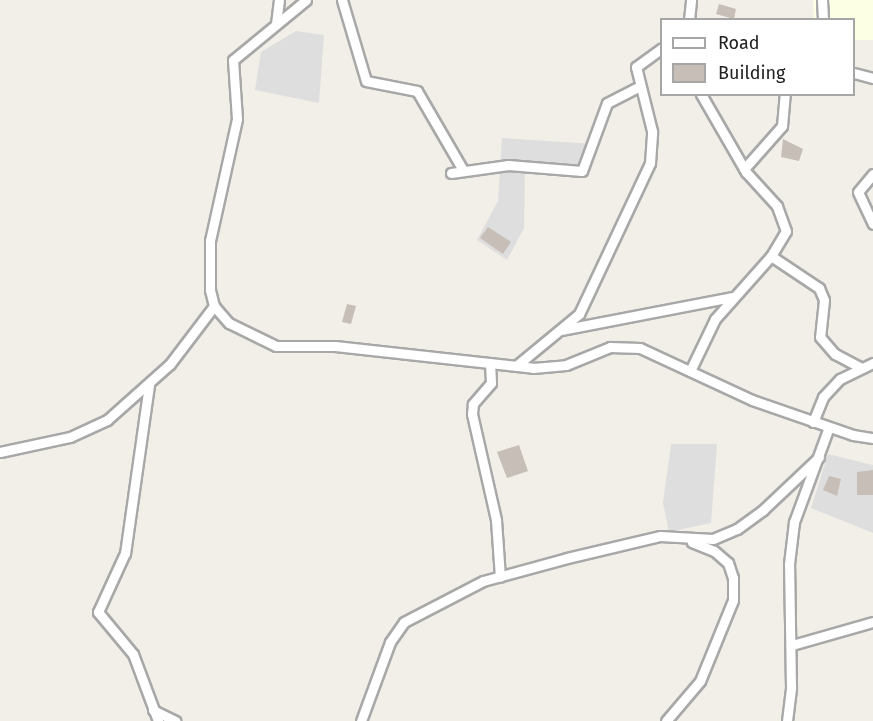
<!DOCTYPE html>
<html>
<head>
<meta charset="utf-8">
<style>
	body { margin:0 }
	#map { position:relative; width:873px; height:721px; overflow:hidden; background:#f1efe8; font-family:"Fira Sans",sans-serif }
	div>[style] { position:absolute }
	.residential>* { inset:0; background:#dfdede }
	.education>* { inset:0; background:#fdffe4 }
	.building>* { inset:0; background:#c6beb7 }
	.roads { filter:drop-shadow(2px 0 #a8a8a8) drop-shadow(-2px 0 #a8a8a8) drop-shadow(0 2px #a8a8a8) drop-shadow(0 -2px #a8a8a8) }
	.minor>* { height:9px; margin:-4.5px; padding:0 4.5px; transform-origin:4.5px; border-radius:4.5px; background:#fff }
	span { translate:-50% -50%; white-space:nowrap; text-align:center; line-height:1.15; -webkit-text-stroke:5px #fff; paint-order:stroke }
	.legend { position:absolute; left:660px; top:18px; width:195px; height:78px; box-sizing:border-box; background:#fff; border:2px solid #a6a6a6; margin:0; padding:8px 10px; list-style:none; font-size:18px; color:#212121 }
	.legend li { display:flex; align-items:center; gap:12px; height:30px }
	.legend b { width:30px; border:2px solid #a6a6a6 }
</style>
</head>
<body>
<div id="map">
	<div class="residential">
		<i style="clip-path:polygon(296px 31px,324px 35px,319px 103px,255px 90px,261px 52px)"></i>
		<i style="clip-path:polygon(502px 138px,594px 144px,592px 167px,525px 165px,524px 228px,507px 260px,477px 240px,498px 201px)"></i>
		<i style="clip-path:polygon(671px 444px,717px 444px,711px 523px,669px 532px,663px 503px)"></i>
		<i style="clip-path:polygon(828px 454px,873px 465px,873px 533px,811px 508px)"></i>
	</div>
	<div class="education">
		<i style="clip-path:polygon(813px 0,873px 0,873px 40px,854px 40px,854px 20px,814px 19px)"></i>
	</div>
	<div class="building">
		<i style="clip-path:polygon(719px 4px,736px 9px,734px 19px,716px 14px)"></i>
		<i style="clip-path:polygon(783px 139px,803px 149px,799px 161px,781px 157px)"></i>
		<i style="clip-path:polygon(488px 227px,511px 242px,503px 254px,480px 238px)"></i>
		<i style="clip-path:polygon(347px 304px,356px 306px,351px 324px,342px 322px)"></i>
		<i style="clip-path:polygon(519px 445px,528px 471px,507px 478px,497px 452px)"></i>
		<i style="clip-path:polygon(873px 470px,873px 495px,857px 495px,857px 472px)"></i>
		<i style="clip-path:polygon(829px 476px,841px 479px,837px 496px,823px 490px)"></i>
	</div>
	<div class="roads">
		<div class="minor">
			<i style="left:306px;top:0;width:94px;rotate:140.6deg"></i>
			<i style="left:233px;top:60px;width:59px;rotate:86.1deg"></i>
			<i style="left:237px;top:119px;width:125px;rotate:102.5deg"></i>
			<i style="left:210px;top:241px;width:49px;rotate:90deg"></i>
			<i style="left:210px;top:290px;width:16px;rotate:76deg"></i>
			<i style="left:214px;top:306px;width:23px;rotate:49deg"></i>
			<i style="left:229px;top:323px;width:52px;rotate:26.1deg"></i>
			<i style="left:276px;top:346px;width:59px"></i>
			<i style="left:335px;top:346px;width:199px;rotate:6.3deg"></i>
			<i style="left:533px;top:368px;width:33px;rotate:-5deg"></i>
			<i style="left:566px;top:365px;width:48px;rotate:-22.2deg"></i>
			<i style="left:610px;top:347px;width:30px;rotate:2deg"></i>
			<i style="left:640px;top:348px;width:123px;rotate:24.9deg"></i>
			<i style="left:752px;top:400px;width:107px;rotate:19.1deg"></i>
			<i style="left:853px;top:435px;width:20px;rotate:9deg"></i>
			<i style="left:342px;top:0;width:84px;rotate:73.5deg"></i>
			<i style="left:366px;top:81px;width:52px;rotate:11.1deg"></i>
			<i style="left:417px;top:91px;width:91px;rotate:59.8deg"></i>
			<i style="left:822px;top:0;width:20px;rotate:87deg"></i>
			<i style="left:689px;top:20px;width:20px;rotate:-84deg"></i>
			<i style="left:276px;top:24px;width:24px;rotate:-83deg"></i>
			<i style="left:854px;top:73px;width:20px;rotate:15deg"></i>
			<i style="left:744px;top:169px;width:57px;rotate:-48.5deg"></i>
			<i style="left:782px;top:126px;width:32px;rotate:-85deg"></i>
			<i style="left:451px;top:173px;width:58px;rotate:-8deg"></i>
			<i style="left:508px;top:165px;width:74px;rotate:4.6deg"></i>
			<i style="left:582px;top:171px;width:72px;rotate:-69.8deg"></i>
			<i style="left:607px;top:103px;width:35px;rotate:-27deg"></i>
			<i style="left:873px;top:174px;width:23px;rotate:130deg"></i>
			<i style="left:858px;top:192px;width:35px;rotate:65deg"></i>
			<i style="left:771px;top:256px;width:58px;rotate:33.7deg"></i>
			<i style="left:819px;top:288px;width:13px;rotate:67deg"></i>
			<i style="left:824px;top:300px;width:37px;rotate:96deg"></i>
			<i style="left:820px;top:337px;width:23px;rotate:49deg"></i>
			<i style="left:835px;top:354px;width:30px;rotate:28deg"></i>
			<i style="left:561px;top:330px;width:175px;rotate:-10.9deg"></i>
			<i style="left:490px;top:363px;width:20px;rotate:87deg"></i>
			<i style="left:491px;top:383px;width:28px;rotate:131deg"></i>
			<i style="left:473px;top:404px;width:10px;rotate:96deg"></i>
			<i style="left:472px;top:414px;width:109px;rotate:77.2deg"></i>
			<i style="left:496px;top:520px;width:57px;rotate:86deg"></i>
			<i style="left:516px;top:366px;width:82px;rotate:-39.5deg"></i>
			<i style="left:579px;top:314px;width:167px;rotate:-64.8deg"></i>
			<i style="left:650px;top:163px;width:32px;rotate:-86deg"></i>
			<i style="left:652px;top:131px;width:66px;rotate:-104deg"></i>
			<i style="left:636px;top:67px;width:32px;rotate:-36deg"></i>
			<i style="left:690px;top:371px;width:58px;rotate:-64.3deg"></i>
			<i style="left:715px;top:319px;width:84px;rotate:-48.4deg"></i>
			<i style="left:771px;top:256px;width:29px;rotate:-59deg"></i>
			<i style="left:786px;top:231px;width:27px;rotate:-110deg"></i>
			<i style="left:777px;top:206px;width:46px;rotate:-132.4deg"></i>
			<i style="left:746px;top:172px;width:90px;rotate:-120deg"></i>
			<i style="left:149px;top:385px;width:170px;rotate:98.1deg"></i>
			<i style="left:125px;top:553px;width:65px;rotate:114.6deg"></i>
			<i style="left:98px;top:612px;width:55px;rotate:50.2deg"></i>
			<i style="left:133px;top:654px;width:72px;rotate:69.5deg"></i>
			<i style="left:813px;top:422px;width:27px;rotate:-68deg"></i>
			<i style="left:823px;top:397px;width:25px;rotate:-47deg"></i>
			<i style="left:840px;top:379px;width:37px;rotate:-26deg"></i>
			<i style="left:0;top:452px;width:72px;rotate:-12.1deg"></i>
			<i style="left:70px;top:437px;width:41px;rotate:-24.7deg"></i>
			<i style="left:107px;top:420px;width:84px;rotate:-41.6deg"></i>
			<i style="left:170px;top:364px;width:73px;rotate:-52.8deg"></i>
			<i style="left:792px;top:645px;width:84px;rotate:-15.9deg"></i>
			<i style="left:153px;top:710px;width:25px;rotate:26deg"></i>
			<i style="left:361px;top:721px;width:84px;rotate:-69.8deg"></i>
			<i style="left:390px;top:642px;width:24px;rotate:-55deg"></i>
			<i style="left:404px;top:622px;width:89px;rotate:-27.4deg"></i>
			<i style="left:483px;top:581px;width:87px;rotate:-15.3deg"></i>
			<i style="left:567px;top:558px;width:96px;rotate:-13.3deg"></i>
			<i style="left:660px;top:536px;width:53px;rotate:3.2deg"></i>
			<i style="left:713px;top:539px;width:26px;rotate:-23deg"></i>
			<i style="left:737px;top:529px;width:32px;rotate:-36deg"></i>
			<i style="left:763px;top:510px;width:77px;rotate:-43.4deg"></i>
			<i style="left:666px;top:721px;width:52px;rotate:-49.6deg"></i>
			<i style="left:700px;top:681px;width:87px;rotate:-67.8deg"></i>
			<i style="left:733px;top:600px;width:22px;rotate:-90deg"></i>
			<i style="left:733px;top:578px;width:16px;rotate:-108deg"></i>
			<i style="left:728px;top:563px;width:18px;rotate:-139deg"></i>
			<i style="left:714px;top:551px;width:24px;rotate:-158deg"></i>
			<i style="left:787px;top:721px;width:34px;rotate:-83deg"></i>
			<i style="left:791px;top:687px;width:123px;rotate:-90.9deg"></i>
			<i style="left:789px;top:564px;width:42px;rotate:-83.2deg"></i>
			<i style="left:794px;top:522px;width:101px;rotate:-69.8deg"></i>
		</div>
	</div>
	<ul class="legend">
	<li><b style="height:8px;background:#fff"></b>Road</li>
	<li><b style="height:16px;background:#c6beb7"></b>Building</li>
	</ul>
</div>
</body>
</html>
